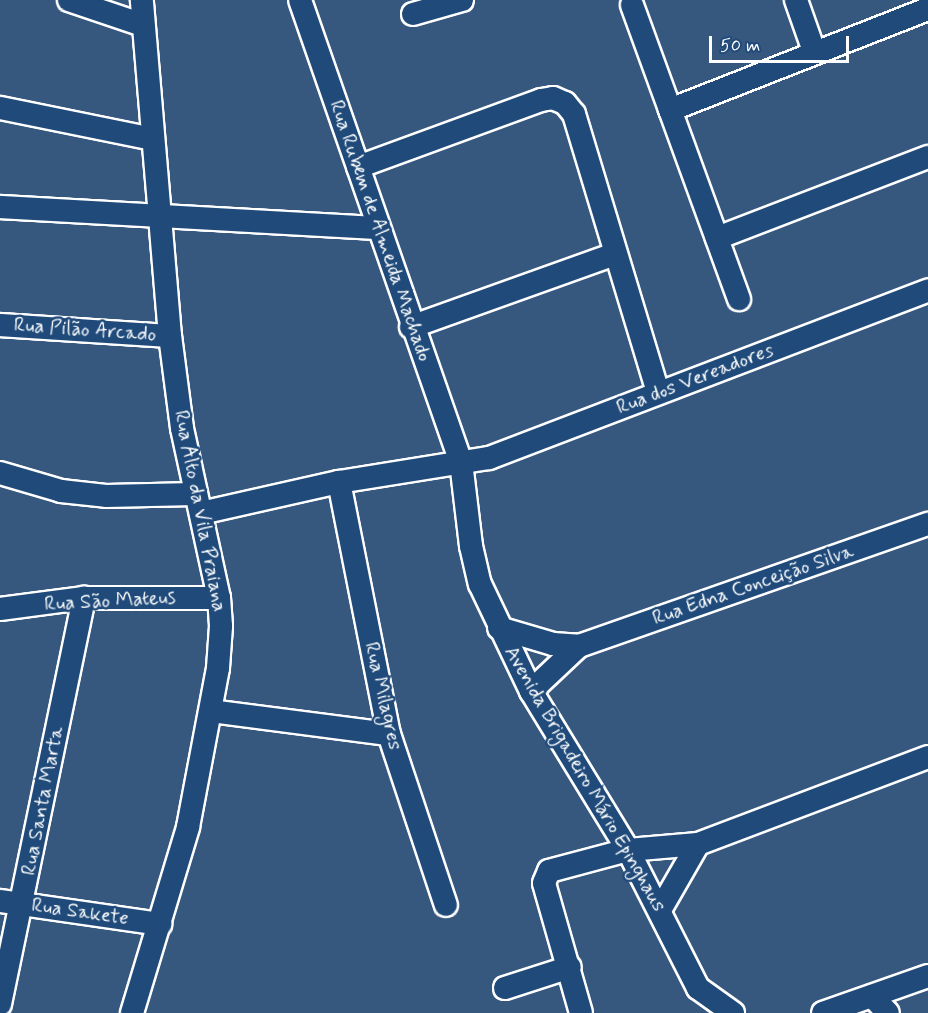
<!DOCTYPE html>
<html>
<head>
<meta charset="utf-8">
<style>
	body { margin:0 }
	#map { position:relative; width:928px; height:1013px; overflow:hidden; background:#36577e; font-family:Mynerve,sans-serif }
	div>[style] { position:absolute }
	.roads { filter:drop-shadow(2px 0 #fff) drop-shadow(-2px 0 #fff) drop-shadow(0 2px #fff) drop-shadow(0 -2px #fff) }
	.minor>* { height:22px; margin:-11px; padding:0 11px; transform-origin:11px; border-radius:11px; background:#1f4a7a }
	span { translate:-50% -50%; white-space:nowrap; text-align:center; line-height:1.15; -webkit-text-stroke:5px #1f4a7a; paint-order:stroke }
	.street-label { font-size:20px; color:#fff }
	.scale { position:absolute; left:709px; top:36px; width:140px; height:27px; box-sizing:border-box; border:3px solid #fff; border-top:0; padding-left:8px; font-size:18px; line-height:21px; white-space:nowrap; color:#fff; -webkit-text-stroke:4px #1f4a7a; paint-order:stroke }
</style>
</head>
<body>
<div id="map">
	<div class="roads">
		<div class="minor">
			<i style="left:69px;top:0;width:78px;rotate:18.7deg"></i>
			<i style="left:300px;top:0;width:489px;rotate:70.8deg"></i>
			<i style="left:461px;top:462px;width:85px;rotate:83.2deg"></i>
			<i style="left:471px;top:546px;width:39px;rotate:77deg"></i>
			<i style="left:480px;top:584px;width:119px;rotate:64.5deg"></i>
			<i style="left:531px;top:691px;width:186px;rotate:58.6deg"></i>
			<i style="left:628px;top:850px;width:155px;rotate:63.1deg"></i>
			<i style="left:698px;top:988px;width:43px;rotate:35.5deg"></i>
			<i style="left:796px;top:0;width:54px;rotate:70.6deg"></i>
			<i style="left:632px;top:5px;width:313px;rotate:70deg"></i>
			<i style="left:413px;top:14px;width:51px;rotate:-15.9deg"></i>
			<i style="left:0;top:108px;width:155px;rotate:11.5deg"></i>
			<i style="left:670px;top:110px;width:277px;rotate:-21.4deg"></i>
			<i style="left:358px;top:167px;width:195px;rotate:-20.1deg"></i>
			<i style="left:541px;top:100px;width:12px;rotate:-9deg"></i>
			<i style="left:553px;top:98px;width:13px;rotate:23deg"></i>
			<i style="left:565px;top:103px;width:14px;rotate:51deg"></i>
			<i style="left:574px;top:114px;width:291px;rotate:73.2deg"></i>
			<i style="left:0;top:207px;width:379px;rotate:3.2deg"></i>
			<i style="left:717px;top:238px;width:226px;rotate:-21deg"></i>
			<i style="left:0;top:325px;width:170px;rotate:3.7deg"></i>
			<i style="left:411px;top:327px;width:217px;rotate:-19.7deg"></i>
			<i style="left:0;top:473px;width:64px;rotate:16.4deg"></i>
			<i style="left:61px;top:491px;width:45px;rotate:6.3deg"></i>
			<i style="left:106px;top:496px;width:89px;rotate:-1.3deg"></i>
			<i style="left:339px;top:482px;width:257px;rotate:78.8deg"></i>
			<i style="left:389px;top:734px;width:180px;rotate:71.6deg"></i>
			<i style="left:201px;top:513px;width:141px;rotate:-12.7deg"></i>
			<i style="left:339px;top:482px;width:152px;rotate:-9.1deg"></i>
			<i style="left:489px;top:458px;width:470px;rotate:-20.9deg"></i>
			<i style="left:0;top:609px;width:85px;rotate:-7.5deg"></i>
			<i style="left:84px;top:598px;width:135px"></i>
			<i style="left:499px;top:628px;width:56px;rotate:16.5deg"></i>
			<i style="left:553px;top:644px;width:26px;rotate:4deg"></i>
			<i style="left:531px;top:691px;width:66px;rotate:-43.2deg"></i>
			<i style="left:579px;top:646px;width:370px;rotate:-19.3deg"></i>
			<i style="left:211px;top:711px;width:179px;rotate:7.4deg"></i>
			<i style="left:0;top:901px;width:162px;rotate:8.2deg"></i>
			<i style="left:660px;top:910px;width:76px;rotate:-60.1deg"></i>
			<i style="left:505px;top:988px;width:68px;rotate:-17.9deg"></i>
			<i style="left:872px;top:996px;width:23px;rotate:47deg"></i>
			<i style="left:0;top:1004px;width:415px;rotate:-78.3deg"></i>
			<i style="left:132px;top:1013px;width:194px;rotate:-73.2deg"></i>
			<i style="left:188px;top:827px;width:162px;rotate:-79.3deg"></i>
			<i style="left:218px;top:668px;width:42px;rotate:-85.9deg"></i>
			<i style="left:221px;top:626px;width:28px;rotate:-94deg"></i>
			<i style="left:219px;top:598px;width:174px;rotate:-102.3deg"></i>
			<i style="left:182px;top:428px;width:93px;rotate:-97.4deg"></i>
			<i style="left:170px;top:336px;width:337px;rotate:-94.8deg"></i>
			<i style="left:581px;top:1013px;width:135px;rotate:-105.9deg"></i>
			<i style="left:544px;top:883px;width:13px;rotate:-67deg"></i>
			<i style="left:549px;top:871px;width:82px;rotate:-14.9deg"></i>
			<i style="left:628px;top:850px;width:70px;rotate:-4.9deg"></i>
			<i style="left:698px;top:844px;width:246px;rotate:-20.7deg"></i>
			<i style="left:823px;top:1013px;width:111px;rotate:-19.4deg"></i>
		</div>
	</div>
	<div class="street-label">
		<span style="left:380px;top:231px;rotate:71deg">Rua Rubem de Almeida Machado</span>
		<span style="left:85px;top:330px;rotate:4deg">Rua Pilão Arcado</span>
		<span style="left:695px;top:379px;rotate:-21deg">Rua dos Vereadores</span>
		<span style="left:200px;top:511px;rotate:79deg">Rua Alto da Vila Praiana</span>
		<span style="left:753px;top:585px;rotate:-19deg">Rua Edna Conceição Silva</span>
		<span style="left:110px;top:601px;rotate:-3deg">Rua São Mateus</span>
		<span style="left:383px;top:696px;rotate:77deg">Rua Milagres</span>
		<span style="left:585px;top:779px;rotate:60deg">Avenida Brigadeiro Mário Epinghaus</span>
		<span style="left:43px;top:801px;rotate:-79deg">Rua Santa Marta</span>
		<span style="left:80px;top:912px;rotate:8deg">Rua Sakete</span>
	</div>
	<div class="scale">50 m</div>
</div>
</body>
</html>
